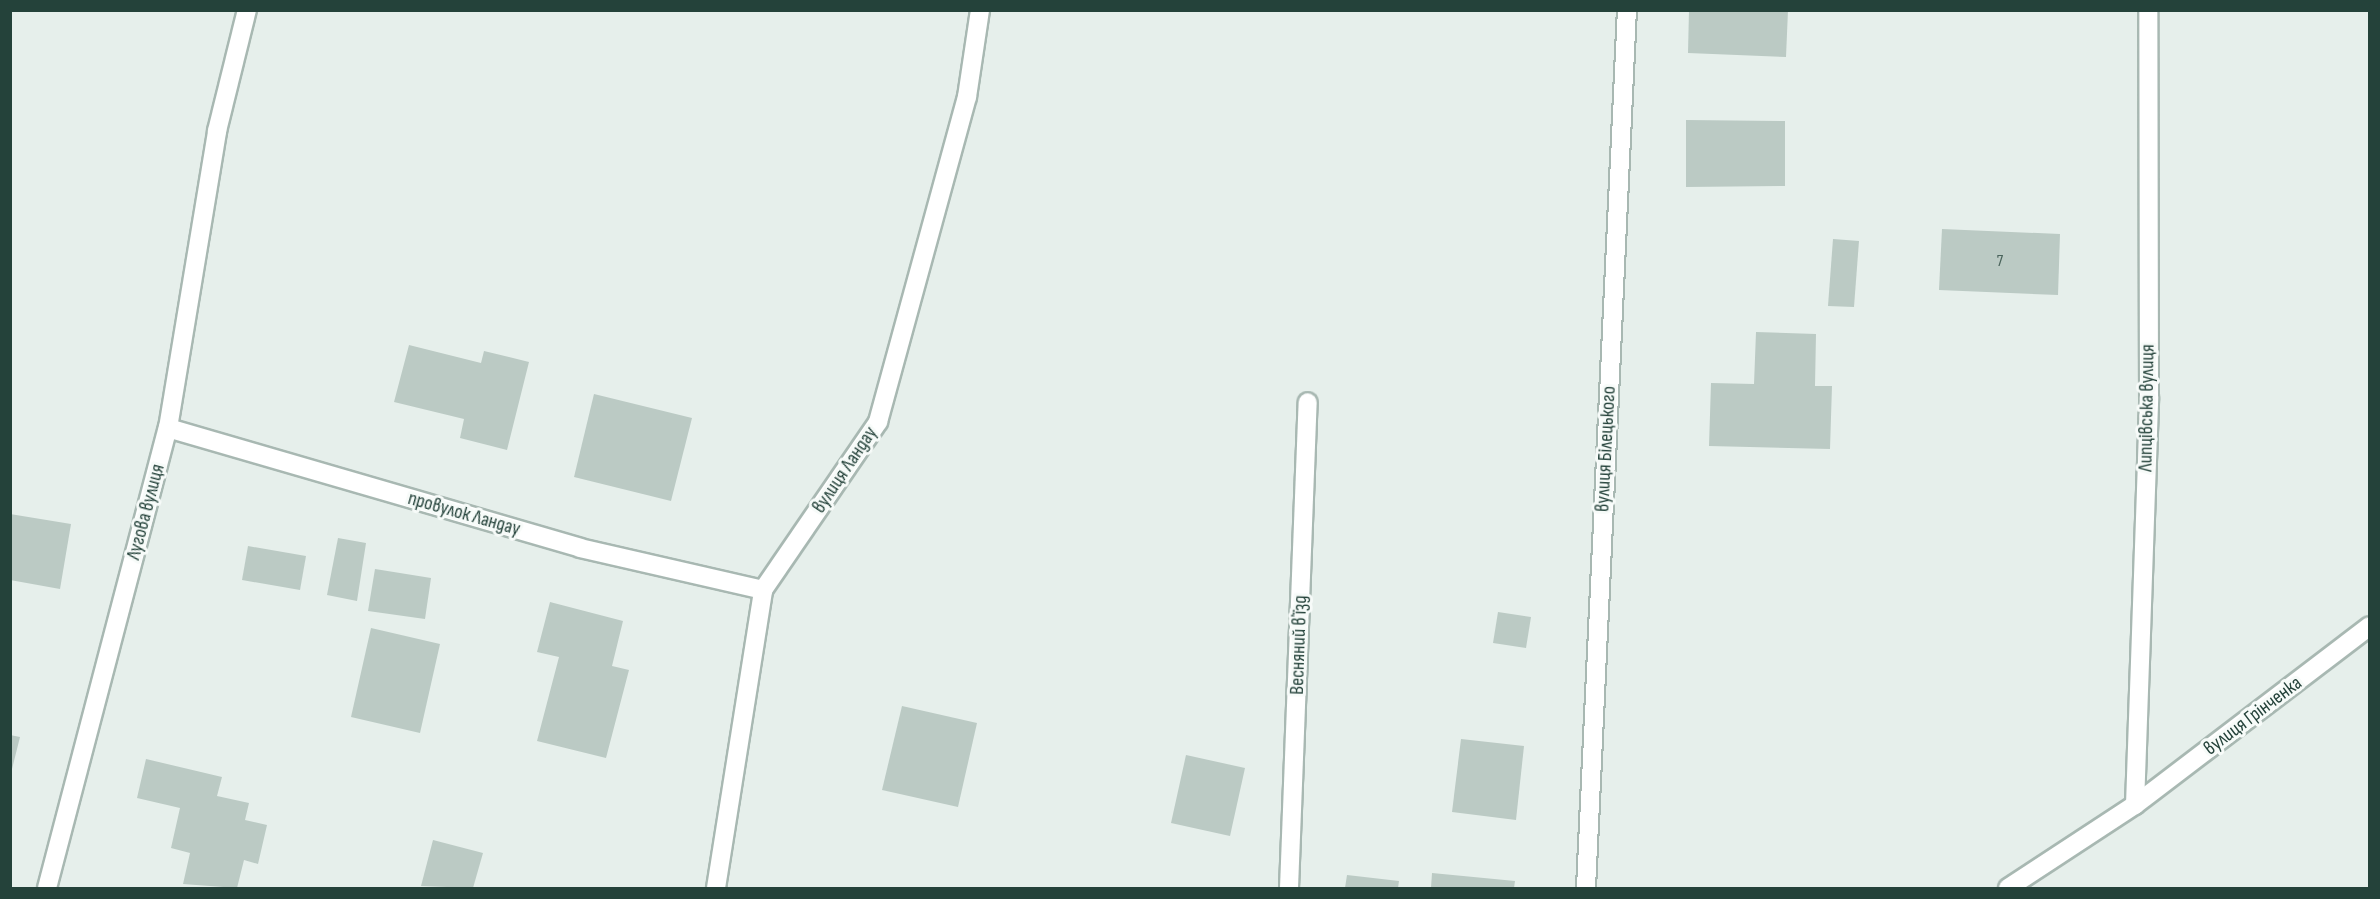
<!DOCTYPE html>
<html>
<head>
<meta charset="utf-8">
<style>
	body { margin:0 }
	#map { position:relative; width:2380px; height:899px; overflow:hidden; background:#e6efeb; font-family:"Sofia Sans Condensed",sans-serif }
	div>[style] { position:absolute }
	.building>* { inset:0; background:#bbcac4 }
	.roads { filter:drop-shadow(2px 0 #a8b8b2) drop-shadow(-2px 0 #a8b8b2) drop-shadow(0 2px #a8b8b2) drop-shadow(0 -2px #a8b8b2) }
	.street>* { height:18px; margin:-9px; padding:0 9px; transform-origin:9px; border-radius:9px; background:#fff }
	span { translate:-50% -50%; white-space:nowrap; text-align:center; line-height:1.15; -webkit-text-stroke:6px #f7fbf9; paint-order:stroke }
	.number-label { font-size:16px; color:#4a645c }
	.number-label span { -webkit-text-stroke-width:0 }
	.street-label { font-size:20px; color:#24423a }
	.frame { position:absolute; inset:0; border:12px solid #24423a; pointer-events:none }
</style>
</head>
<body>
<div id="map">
	<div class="building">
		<i style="clip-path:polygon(1689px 10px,1788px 10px,1786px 57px,1688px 53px)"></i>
		<i style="clip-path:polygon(1686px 120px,1785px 121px,1785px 186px,1686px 187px)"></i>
		<i style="clip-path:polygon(1942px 229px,2060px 234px,2058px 295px,1939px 290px)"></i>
		<i style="clip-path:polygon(1833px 239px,1859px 241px,1854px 307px,1828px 306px)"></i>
		<i style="clip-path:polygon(1756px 332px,1816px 334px,1815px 386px,1832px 386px,1830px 449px,1709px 446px,1711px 383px,1754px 384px)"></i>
		<i style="clip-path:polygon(409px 345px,481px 363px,484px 351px,529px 362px,507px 450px,460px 438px,464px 419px,394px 402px)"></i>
		<i style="clip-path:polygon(594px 394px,692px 418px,671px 501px,574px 477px)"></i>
		<i style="clip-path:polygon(10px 514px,71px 524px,60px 589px,10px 580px)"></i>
		<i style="clip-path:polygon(338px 538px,366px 543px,357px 601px,327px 595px)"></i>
		<i style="clip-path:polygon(248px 546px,306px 556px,300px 590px,242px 580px)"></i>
		<i style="clip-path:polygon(375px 569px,431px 578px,425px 619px,368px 611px)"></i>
		<i style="clip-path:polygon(550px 602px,623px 621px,612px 666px,629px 670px,606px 758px,537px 741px,559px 657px,537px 652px)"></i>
		<i style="clip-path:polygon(1498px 612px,1531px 617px,1526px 648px,1493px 643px)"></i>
		<i style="clip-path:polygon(371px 628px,440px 644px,420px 733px,351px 717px)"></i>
		<i style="clip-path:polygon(902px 706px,977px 723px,958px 807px,882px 790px)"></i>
		<i style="clip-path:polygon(10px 735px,20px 737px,11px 773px,10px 773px)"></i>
		<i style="clip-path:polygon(1461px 739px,1524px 746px,1516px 820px,1452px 812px)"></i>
		<i style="clip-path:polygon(1186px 755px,1245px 768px,1230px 836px,1171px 823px)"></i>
		<i style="clip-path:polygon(146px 759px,222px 777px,217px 796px,249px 803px,245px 820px,267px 825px,258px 864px,244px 860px,237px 888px,183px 884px,190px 853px,171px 848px,180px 808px,137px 798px)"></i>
		<i style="clip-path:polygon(433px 840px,483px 853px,473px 888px,421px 886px)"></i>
		<i style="clip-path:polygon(1432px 873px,1515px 881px,1514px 888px,1431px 888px)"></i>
		<i style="clip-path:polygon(1347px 875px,1399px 881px,1398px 888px,1345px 888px)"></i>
	</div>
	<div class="roads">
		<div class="street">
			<i style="left:168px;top:428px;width:429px;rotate:16.2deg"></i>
			<i style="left:580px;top:548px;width:188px;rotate:12.9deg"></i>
			<i style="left:2135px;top:805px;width:408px;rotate:-88deg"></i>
			<i style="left:2149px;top:397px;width:387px;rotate:-90.1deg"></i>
			<i style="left:47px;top:888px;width:476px;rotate:-75.3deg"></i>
			<i style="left:168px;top:428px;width:301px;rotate:-80.6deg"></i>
			<i style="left:217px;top:131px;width:125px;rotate:-76.1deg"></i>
			<i style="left:716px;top:888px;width:302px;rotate:-81deg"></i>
			<i style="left:763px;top:590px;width:204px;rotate:-55.6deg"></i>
			<i style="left:878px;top:422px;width:337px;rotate:-74.7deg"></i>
			<i style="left:967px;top:97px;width:88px;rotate:-81.5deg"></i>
			<i style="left:1289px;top:888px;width:486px;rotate:-87.8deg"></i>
			<i style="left:1586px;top:888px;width:879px;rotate:-87.33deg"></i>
			<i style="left:2008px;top:888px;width:152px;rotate:-33.2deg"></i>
			<i style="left:2135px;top:805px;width:295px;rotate:-37.3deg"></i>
		</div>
	</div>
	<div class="number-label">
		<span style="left:2000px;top:262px">7</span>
	</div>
	<div class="street-label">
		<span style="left:2147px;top:408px;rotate:-89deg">Липцівська вулиця</span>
		<span style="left:1606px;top:449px;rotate:-87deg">вулиця Білецького</span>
		<span style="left:845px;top:470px;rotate:-56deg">вулиця Ландау</span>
		<span style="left:146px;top:512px;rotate:-75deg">Лугова вулиця</span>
		<span style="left:464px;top:514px;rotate:16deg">провулок Ландау</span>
		<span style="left:1299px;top:645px;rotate:-88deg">Весняний вʼїзд</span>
		<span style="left:2253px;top:716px;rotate:-37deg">вулиця Грінченка</span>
	</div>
	<div class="frame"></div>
</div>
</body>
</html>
